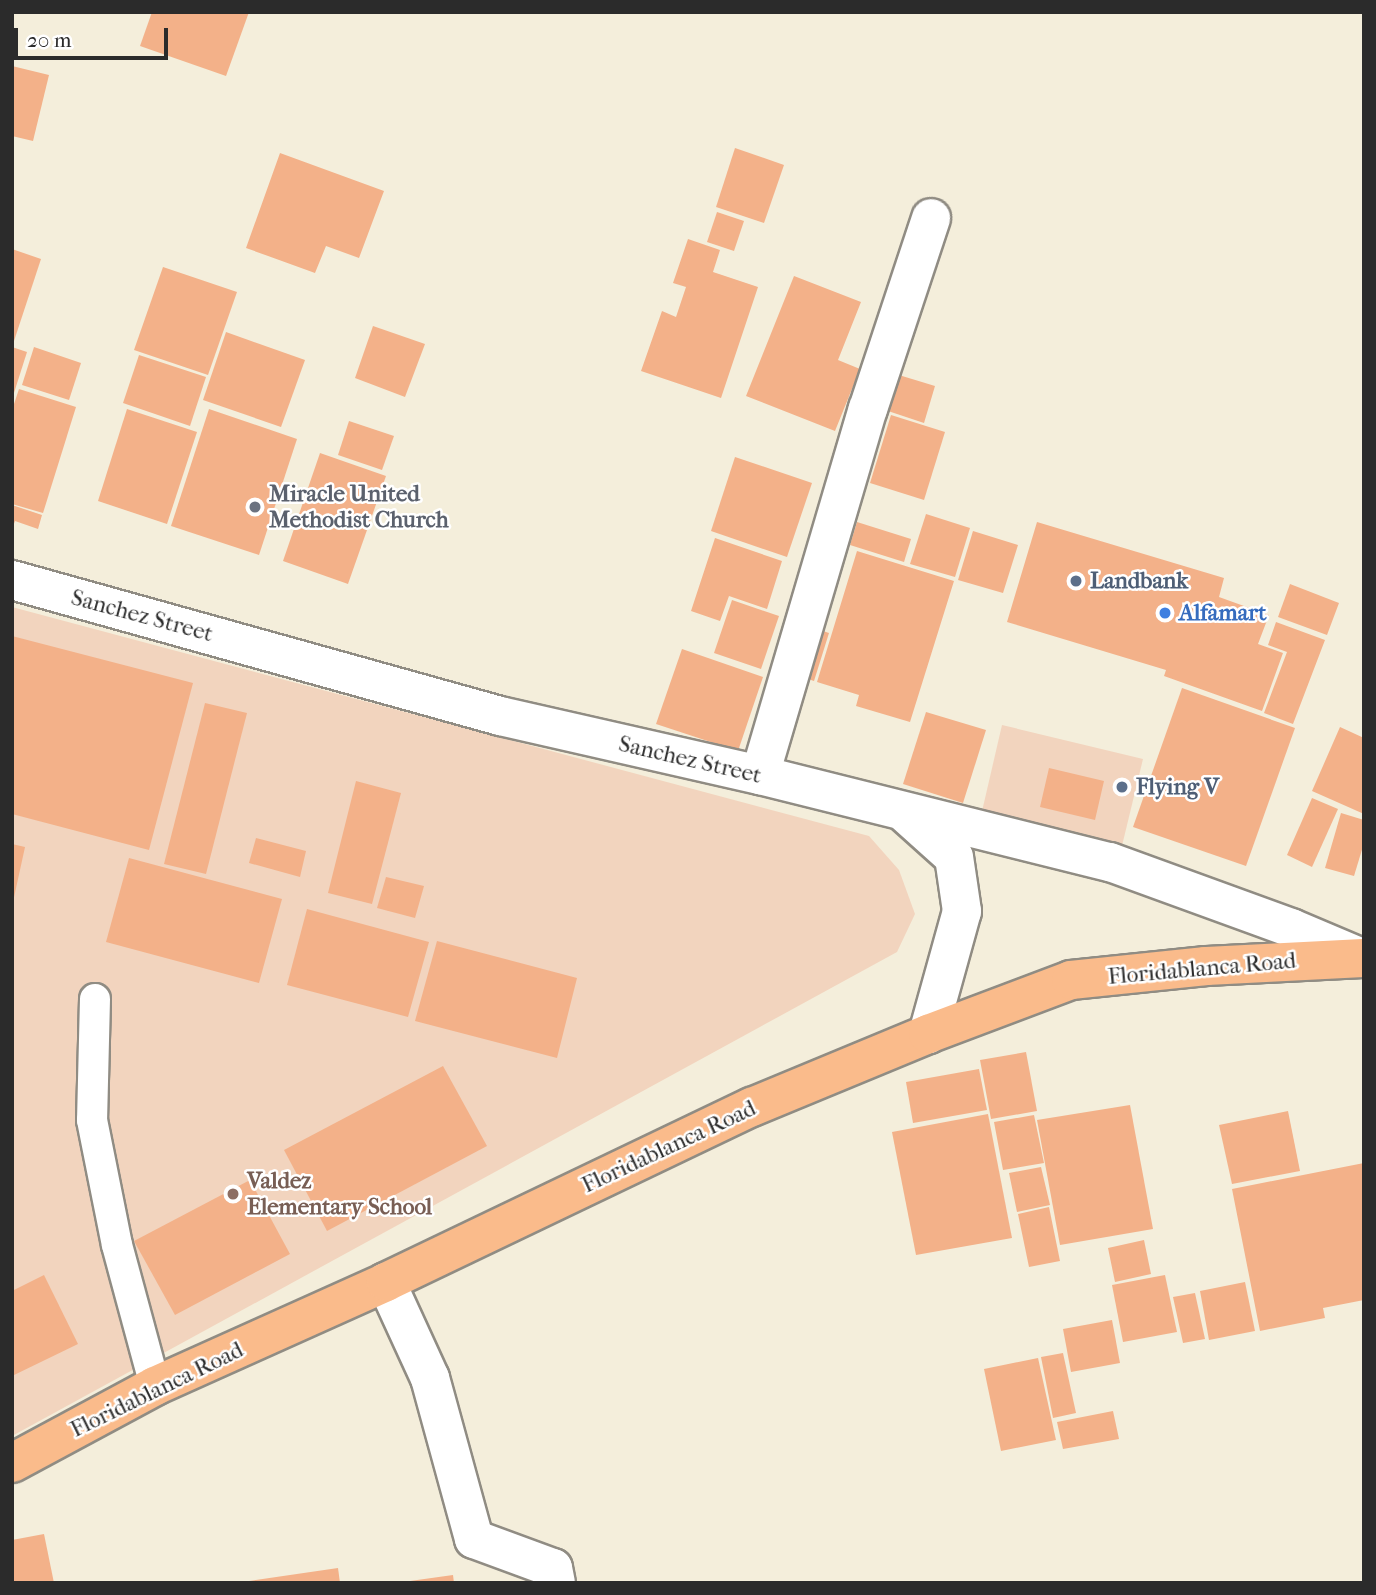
<!DOCTYPE html>
<html>
<head>
<meta charset="utf-8">
<style>
	body { margin:0 }
	#map { position:relative; width:1376px; height:1595px; overflow:hidden; background:#f4eedb; font-family:"IM FELL French Canon",serif }
	div>[style] { position:absolute }
	.built>* { inset:0; background:#f2d4be }
	.building>* { inset:0; background:#f3b189 }
	.roads { filter:drop-shadow(2px 0 #908c83) drop-shadow(-2px 0 #908c83) drop-shadow(0 2px #908c83) drop-shadow(0 -2px #908c83) }
	.service>* { height:30px; margin:-15px; padding:0 15px; transform-origin:15px; border-radius:15px; background:#fff }
	.minor>* { height:38px; margin:-19px; padding:0 19px; transform-origin:19px; border-radius:19px; background:#fff }
	.tertiary>* { height:38px; margin:-19px; padding:0 19px; transform-origin:19px; border-radius:19px; background:#fff }
	.primary>* { height:38px; margin:-19px; padding:0 19px; transform-origin:19px; border-radius:19px; background:#fabb8b }
	.dots>* { width:19px; height:19px; translate:-50% -50%; box-sizing:border-box; border:4px solid #fff; border-radius:50% }
	span { translate:-50% -50%; white-space:nowrap; text-align:center; line-height:1.15; -webkit-text-stroke:5px #fff; paint-order:stroke }
	.worship-label { font-size:23px; color:#5b616d; font-weight:700 }
	.left { translate:0 -50%; text-align:left }
	.service-label { font-size:23px; color:#4e5e75; font-weight:700 }
	.shop-label { font-size:23px; color:#366cbe; font-weight:700 }
	.street-label { font-size:23px; color:#2b2b2b }
	.education-label { font-size:23px; color:#785e54; font-weight:700 }
	.frame { position:absolute; inset:0; border:14px solid #2b2b2b; pointer-events:none }
	.scale { position:absolute; left:14px; top:28px; width:154px; height:32px; box-sizing:border-box; border:4px solid #2b2b2b; border-top:0; padding-left:9px; font-size:21px; line-height:24px; white-space:nowrap; color:#2b2b2b; -webkit-text-stroke:5px #fff; paint-order:stroke }
</style>
</head>
<body>
<div id="map">
	<div class="built">
		<i style="clip-path:polygon(12px 607px,869px 836px,899px 870px,915px 914px,897px 952px,12px 1436px)"></i>
		<i style="clip-path:polygon(1002px 725px,1143px 759px,1120px 854px,980px 820px)"></i>
	</div>
	<div class="building">
		<i style="clip-path:polygon(152px 12px,249px 12px,226px 76px,140px 46px)"></i>
		<i style="clip-path:polygon(12px 66px,49px 75px,33px 141px,12px 136px)"></i>
		<i style="clip-path:polygon(735px 148px,784px 165px,764px 223px,716px 207px)"></i>
		<i style="clip-path:polygon(280px 153px,384px 191px,359px 258px,326px 246px,315px 273px,246px 248px)"></i>
		<i style="clip-path:polygon(717px 212px,744px 221px,734px 251px,707px 242px)"></i>
		<i style="clip-path:polygon(688px 239px,720px 250px,713px 272px,758px 287px,721px 398px,641px 371px,662px 311px,676px 317px,686px 287px,673px 283px)"></i>
		<i style="clip-path:polygon(12px 249px,41px 259px,13px 344px,12px 344px)"></i>
		<i style="clip-path:polygon(163px 267px,237px 292px,208px 375px,134px 350px)"></i>
		<i style="clip-path:polygon(794px 276px,861px 302px,838px 360px,860px 369px,835px 431px,746px 396px)"></i>
		<i style="clip-path:polygon(373px 326px,425px 344px,405px 397px,355px 378px)"></i>
		<i style="clip-path:polygon(226px 332px,305px 360px,281px 427px,203px 400px)"></i>
		<i style="clip-path:polygon(12px 347px,27px 352px,13px 396px,12px 396px)"></i>
		<i style="clip-path:polygon(34px 347px,81px 363px,69px 400px,22px 385px)"></i>
		<i style="clip-path:polygon(139px 355px,206px 377px,190px 426px,123px 403px)"></i>
		<i style="clip-path:polygon(889px 372px,935px 386px,924px 423px,879px 408px)"></i>
		<i style="clip-path:polygon(19px 389px,76px 407px,43px 513px,12px 504px,12px 410px)"></i>
		<i style="clip-path:polygon(127px 409px,197px 432px,167px 524px,98px 501px)"></i>
		<i style="clip-path:polygon(209px 409px,297px 439px,259px 555px,171px 526px)"></i>
		<i style="clip-path:polygon(891px 415px,945px 432px,924px 500px,870px 483px)"></i>
		<i style="clip-path:polygon(349px 421px,394px 436px,382px 470px,338px 455px)"></i>
		<i style="clip-path:polygon(320px 453px,386px 476px,348px 584px,283px 561px)"></i>
		<i style="clip-path:polygon(735px 457px,812px 483px,787px 557px,711px 531px)"></i>
		<i style="clip-path:polygon(12px 505px,42px 515px,38px 529px,15px 521px,12px 529px)"></i>
		<i style="clip-path:polygon(926px 514px,970px 528px,955px 577px,910px 564px)"></i>
		<i style="clip-path:polygon(857px 522px,911px 539px,904px 562px,850px 545px)"></i>
		<i style="clip-path:polygon(1037px 522px,1224px 578px,1219px 597px,1269px 615px,1258px 644px,1283px 653px,1262px 711px,1164px 676px,1166px 670px,1007px 622px)"></i>
		<i style="clip-path:polygon(973px 531px,1018px 545px,1003px 593px,958px 580px)"></i>
		<i style="clip-path:polygon(715px 538px,782px 561px,767px 609px,729px 596px,720px 621px,691px 611px)"></i>
		<i style="clip-path:polygon(857px 551px,954px 581px,910px 722px,856px 706px,859px 695px,817px 682px)"></i>
		<i style="clip-path:polygon(1290px 584px,1339px 603px,1327px 635px,1278px 617px)"></i>
		<i style="clip-path:polygon(732px 600px,779px 616px,761px 669px,714px 653px)"></i>
		<i style="clip-path:polygon(1276px 622px,1325px 640px,1293px 724px,1264px 713px,1287px 652px,1268px 645px)"></i>
		<i style="clip-path:polygon(814px 628px,829px 633px,814px 681px,799px 676px)"></i>
		<i style="clip-path:polygon(12px 636px,193px 683px,149px 850px,12px 814px)"></i>
		<i style="clip-path:polygon(682px 649px,763px 677px,738px 751px,656px 724px)"></i>
		<i style="clip-path:polygon(1182px 688px,1295px 728px,1246px 866px,1133px 827px)"></i>
		<i style="clip-path:polygon(205px 703px,247px 713px,206px 874px,164px 864px)"></i>
		<i style="clip-path:polygon(926px 712px,986px 730px,963px 803px,903px 784px)"></i>
		<i style="clip-path:polygon(1340px 727px,1364px 738px,1364px 814px,1312px 791px)"></i>
		<i style="clip-path:polygon(1049px 768px,1104px 781px,1095px 820px,1040px 807px)"></i>
		<i style="clip-path:polygon(356px 781px,401px 793px,372px 904px,328px 893px)"></i>
		<i style="clip-path:polygon(1312px 798px,1338px 809px,1312px 867px,1287px 855px)"></i>
		<i style="clip-path:polygon(1341px 813px,1364px 820px,1364px 843px,1354px 876px,1325px 868px)"></i>
		<i style="clip-path:polygon(256px 838px,306px 851px,300px 877px,249px 863px)"></i>
		<i style="clip-path:polygon(12px 844px,25px 847px,13px 902px,12px 901px)"></i>
		<i style="clip-path:polygon(129px 858px,282px 899px,259px 983px,106px 942px)"></i>
		<i style="clip-path:polygon(386px 877px,424px 886px,415px 918px,377px 908px)"></i>
		<i style="clip-path:polygon(307px 909px,429px 942px,408px 1017px,287px 985px)"></i>
		<i style="clip-path:polygon(437px 941px,577px 978px,557px 1058px,415px 1021px)"></i>
		<i style="clip-path:polygon(1026px 1052px,1037px 1111px,991px 1119px,980px 1060px)"></i>
		<i style="clip-path:polygon(443px 1066px,487px 1146px,327px 1231px,284px 1150px)"></i>
		<i style="clip-path:polygon(979px 1069px,987px 1110px,913px 1123px,906px 1082px)"></i>
		<i style="clip-path:polygon(1130px 1105px,1153px 1229px,1060px 1245px,1037px 1120px)"></i>
		<i style="clip-path:polygon(1288px 1111px,1300px 1171px,1232px 1184px,1219px 1125px)"></i>
		<i style="clip-path:polygon(988px 1114px,1012px 1238px,916px 1255px,892px 1132px)"></i>
		<i style="clip-path:polygon(1034px 1115px,1044px 1163px,1003px 1170px,994px 1122px)"></i>
		<i style="clip-path:polygon(1364px 1163px,1364px 1300px,1323px 1308px,1325px 1318px,1260px 1331px,1232px 1189px)"></i>
		<i style="clip-path:polygon(1041px 1167px,1050px 1205px,1017px 1212px,1009px 1173px)"></i>
		<i style="clip-path:polygon(250px 1180px,290px 1254px,175px 1315px,134px 1241px)"></i>
		<i style="clip-path:polygon(1049px 1207px,1060px 1261px,1029px 1267px,1018px 1214px)"></i>
		<i style="clip-path:polygon(1144px 1240px,1151px 1274px,1115px 1282px,1108px 1248px)"></i>
		<i style="clip-path:polygon(44px 1275px,78px 1344px,12px 1376px,12px 1291px)"></i>
		<i style="clip-path:polygon(1165px 1275px,1177px 1332px,1123px 1342px,1112px 1285px)"></i>
		<i style="clip-path:polygon(1245px 1282px,1255px 1331px,1209px 1340px,1200px 1291px)"></i>
		<i style="clip-path:polygon(1195px 1293px,1205px 1339px,1183px 1343px,1173px 1297px)"></i>
		<i style="clip-path:polygon(1112px 1320px,1120px 1363px,1071px 1372px,1063px 1329px)"></i>
		<i style="clip-path:polygon(1063px 1353px,1076px 1413px,1053px 1418px,1041px 1357px)"></i>
		<i style="clip-path:polygon(1038px 1358px,1056px 1440px,1001px 1451px,984px 1369px)"></i>
		<i style="clip-path:polygon(1113px 1411px,1119px 1439px,1063px 1449px,1057px 1422px)"></i>
		<i style="clip-path:polygon(44px 1534px,54px 1583px,12px 1583px,12px 1540px)"></i>
		<i style="clip-path:polygon(338px 1568px,340px 1583px,249px 1583px,249px 1581px)"></i>
		<i style="clip-path:polygon(453px 1575px,454px 1583px,411px 1583px,410px 1581px)"></i>
	</div>
	<div class="roads">
		<div class="service">
			<i style="left:95px;top:999px;width:121px;rotate:91.4deg"></i>
			<i style="left:92px;top:1120px;width:127px;rotate:78.7deg"></i>
			<i style="left:117px;top:1245px;width:146px;rotate:74.9deg"></i>
		</div>
		<div class="minor">
			<i style="left:760px;top:775px;width:382px;rotate:-73.6deg"></i>
			<i style="left:868px;top:409px;width:201px;rotate:-71.7deg"></i>
			<i style="left:386px;top:1282px;width:106px;rotate:65.4deg"></i>
			<i style="left:430px;top:1378px;width:167px;rotate:74.7deg"></i>
			<i style="left:474px;top:1539px;width:84px;rotate:20.2deg"></i>
			<i style="left:553px;top:1568px;width:15px;rotate:79deg"></i>
		</div>
		<div class="tertiary">
			<i style="left:12px;top:580px;width:507px;rotate:15.57deg"></i>
			<i style="left:500px;top:716px;width:267px;rotate:12.8deg"></i>
			<i style="left:760px;top:775px;width:361px;rotate:14deg"></i>
			<i style="left:1110px;top:862px;width:193px;rotate:20deg"></i>
			<i style="left:1291px;top:928px;width:77px;rotate:22.9deg"></i>
			<i style="left:906px;top:814px;width:64px;rotate:41.9deg"></i>
			<i style="left:954px;top:857px;width:55px;rotate:81.6deg"></i>
			<i style="left:962px;top:911px;width:128px;rotate:105.5deg"></i>
		</div>
		<div class="primary">
			<i style="left:12px;top:1463px;width:162px;rotate:-28.3deg"></i>
			<i style="left:155px;top:1386px;width:253px;rotate:-24.2deg"></i>
			<i style="left:386px;top:1282px;width:406px;rotate:-25.6deg"></i>
			<i style="left:752px;top:1107px;width:191px;rotate:-22.5deg"></i>
			<i style="left:928px;top:1034px;width:153px;rotate:-20.7deg"></i>
			<i style="left:1071px;top:980px;width:136px;rotate:-5.9deg"></i>
			<i style="left:1206px;top:966px;width:158px;rotate:-2.9deg"></i>
		</div>
	</div>
	<div class="dots">
		<i style="left:255px;top:507px;background:#6b7280"></i>
		<i style="left:1076px;top:581px;background:#5c6f8a"></i>
		<i style="left:1165px;top:613px;background:#3f7fe0"></i>
		<i style="left:1122px;top:787px;background:#5c6f8a"></i>
		<i style="left:233px;top:1194px;background:#8d6e63"></i>
	</div>
	<div class="worship-label">
		<span class="left" style="left:269px;top:507px">Miracle United<br>Methodist Church</span>
	</div>
	<div class="service-label">
		<span class="left" style="left:1090px;top:581px">Landbank</span>
		<span class="left" style="left:1136px;top:787px">Flying V</span>
	</div>
	<div class="shop-label">
		<span class="left" style="left:1179px;top:613px">Alfamart</span>
	</div>
	<div class="street-label">
		<span style="left:142px;top:616px;rotate:15deg">Sanchez Street</span>
		<span style="left:690px;top:760px;rotate:13deg">Sanchez Street</span>
		<span style="left:1202px;top:969px;rotate:-5deg">Floridablanca Road</span>
		<span style="left:669px;top:1147px;rotate:-25deg">Floridablanca Road</span>
		<span style="left:157px;top:1390px;rotate:-26deg">Floridablanca Road</span>
	</div>
	<div class="education-label">
		<span class="left" style="left:247px;top:1194px">Valdez<br>Elementary School</span>
	</div>
	<div class="frame"></div>
	<div class="scale">20 m</div>
</div>
</body>
</html>
